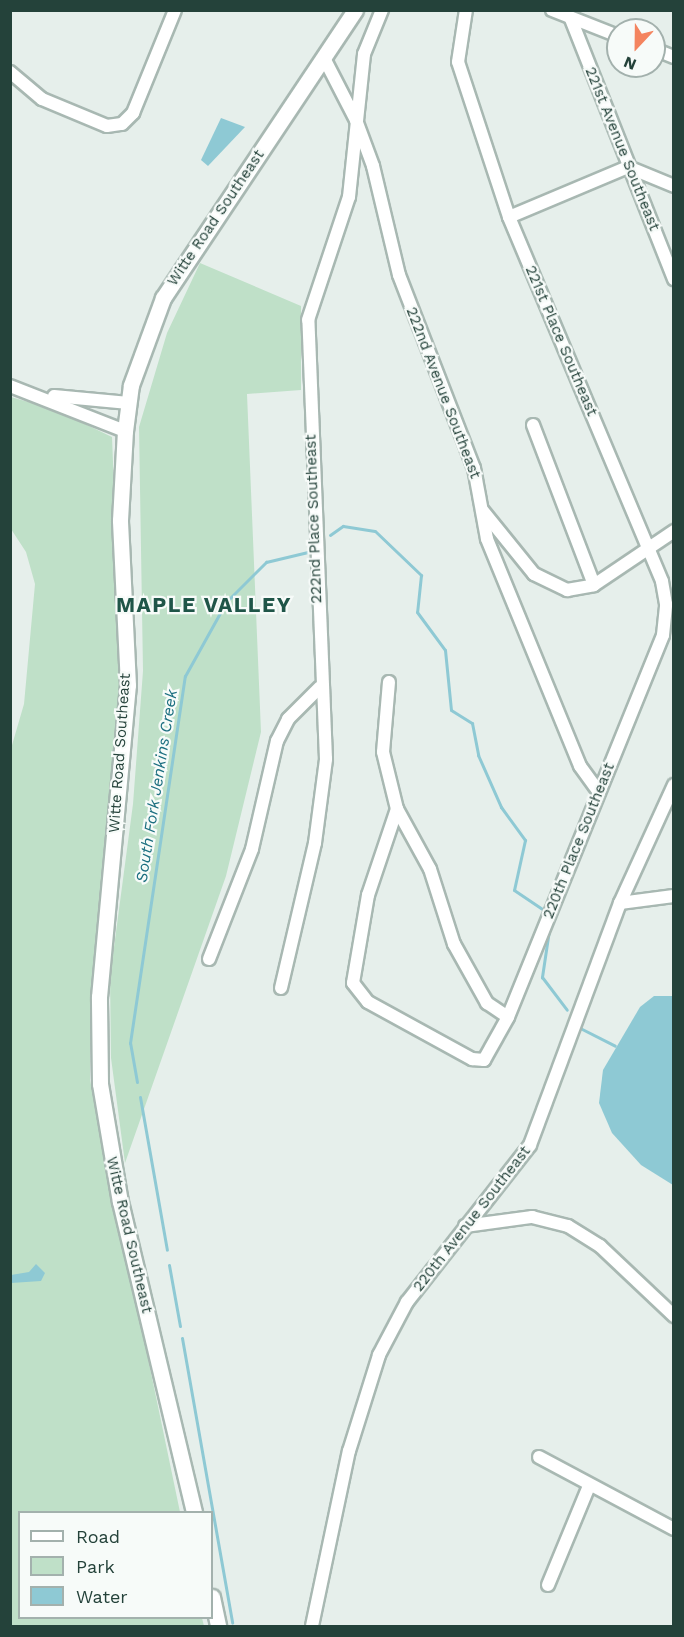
<!DOCTYPE html>
<html>
<head>
<meta charset="utf-8">
<style>
	body { margin:0 }
	#map { position:relative; width:684px; height:1637px; overflow:hidden; background:#e6efeb; font-family:"Work Sans",sans-serif }
	div>[style] { position:absolute }
	.green>* { inset:0; background:#bfe0c8 }
	.water>* { inset:0; background:#8ec9d4 }
	.stream>* { height:3px; margin:-1.5px; padding:0 1.5px; transform-origin:1.5px; border-radius:1.5px; background:#8ec9d4 }
	.roads { filter:drop-shadow(2px 0 #a8b8b2) drop-shadow(-2px 0 #a8b8b2) drop-shadow(0 2px #a8b8b2) drop-shadow(0 -2px #a8b8b2) }
	.minor>* { height:12px; margin:-6px; padding:0 6px; transform-origin:6px; border-radius:6px; background:#fff }
	.tertiary>* { height:15px; margin:-7.5px; padding:0 7.5px; transform-origin:7.5px; border-radius:7.5px; background:#fff }
	span { translate:-50% -50%; white-space:nowrap; text-align:center; line-height:1.15; -webkit-text-stroke:4.5px #f7fbf9; paint-order:stroke }
	.street-label { font-size:15px; color:#24423a }
	.water-label { font-size:16px; color:#1c6f80; font-style:italic }
	.district-label { font-size:21px; color:#1f5548; font-weight:700; letter-spacing:1.5px }
	.frame { position:absolute; inset:0; border:12px solid #24423a; pointer-events:none }
	.legend { position:absolute; left:18px; top:1511px; width:195px; height:108px; box-sizing:border-box; background:#f7fbf9; border:2px solid #a3b1ad; margin:0; padding:8px 10px; list-style:none; font-size:18px; color:#24423a }
	.legend li { display:flex; align-items:center; gap:12px; height:30px }
	.legend b { width:30px; border:2px solid #a3b1ad }
	.north { position:absolute; left:606px; top:18px; width:60px; height:60px; box-sizing:border-box; background:#f7fbf9; border:2px solid #a3b1ad; border-radius:50%; rotate:202deg; font-size:16px; font-weight:700; line-height:24px; text-align:center; color:#24423a }
	.north::after { content:''; display:block; margin:auto; width:21px; height:27px; background:#f4845f; clip-path:polygon(50% 0,100% 100%,50% 72%,0 100%) }
</style>
</head>
<body>
<div id="map">
	<div class="green">
		<i style="clip-path:polygon(200px 263px,301px 306px,301px 390px,247px 394px,261px 732px,226px 876px,125px 1163px,111px 1058px,110px 977px,133px 804px,143px 671px,139px 427px,167px 333px)"></i>
		<i style="clip-path:polygon(11px 397px,56px 410px,112px 437px,122px 686px,90px 1019px,90px 1080px,180px 1512px,20px 1512px,20px 1618px,202px 1618px,204px 1626px,11px 1626px,10px 752px,24px 704px,35px 584px,26px 552px,11px 529px)"></i>
	</div>
	<div class="water">
		<i style="clip-path:polygon(221px 118px,245px 127px,208px 166px,201px 160px)"></i>
		<i style="clip-path:polygon(654px 996px,673px 996px,673px 1185px,641px 1165px,612px 1133px,599px 1103px,603px 1070px,640px 1007px)"></i>
		<i style="clip-path:polygon(36px 1264px,45px 1273px,41px 1281px,11px 1283px,11px 1275px,29px 1272px)"></i>
	</div>
	<div class="stream">
		<i style="left:330px;top:535px;width:16px;rotate:-35deg"></i>
		<i style="left:343px;top:526px;width:32px;rotate:9deg"></i>
		<i style="left:375px;top:531px;width:64px;rotate:43.7deg"></i>
		<i style="left:421px;top:575px;width:37px;rotate:96deg"></i>
		<i style="left:417px;top:612px;width:47px;rotate:53.6deg"></i>
		<i style="left:445px;top:650px;width:60px;rotate:84.3deg"></i>
		<i style="left:451px;top:710px;width:25px;rotate:32deg"></i>
		<i style="left:472px;top:723px;width:33px;rotate:79deg"></i>
		<i style="left:478px;top:755px;width:57px;rotate:66.1deg"></i>
		<i style="left:501px;top:807px;width:41px;rotate:54deg"></i>
		<i style="left:525px;top:840px;width:51px;rotate:102.4deg"></i>
		<i style="left:514px;top:890px;width:34px;rotate:34deg"></i>
		<i style="left:549px;top:930px;width:48px;rotate:98.5deg"></i>
		<i style="left:542px;top:977px;width:41px;rotate:52.9deg"></i>
		<i style="left:580px;top:1028px;width:39px;rotate:27deg"></i>
		<i style="left:137px;top:1082px;width:40px;rotate:-100deg"></i>
		<i style="left:130px;top:1043px;width:371px;rotate:-81.5deg"></i>
		<i style="left:185px;top:676px;width:85px;rotate:-61deg"></i>
		<i style="left:226px;top:602px;width:57px;rotate:-45deg"></i>
		<i style="left:266px;top:562px;width:43px;rotate:-13.4deg"></i>
		<i style="left:140px;top:1097px;width:155px;rotate:80deg"></i>
		<i style="left:169px;top:1265px;width:62px;rotate:79.8deg"></i>
		<i style="left:182px;top:1338px;width:289px;rotate:80deg"></i>
	</div>
	<div class="roads">
		<div class="minor">
			<i style="left:552px;top:10px;width:71px;rotate:21.5deg"></i>
			<i style="left:571px;top:19px;width:280px;rotate:68.4deg"></i>
			<i style="left:654px;top:49px;width:22px;rotate:22deg"></i>
			<i style="left:325px;top:60px;width:68px;rotate:62.7deg"></i>
			<i style="left:356px;top:120px;width:49px;rotate:69.7deg"></i>
			<i style="left:373px;top:166px;width:112px;rotate:76.6deg"></i>
			<i style="left:399px;top:275px;width:207px;rotate:68.8deg"></i>
			<i style="left:474px;top:468px;width:72px;rotate:79.6deg"></i>
			<i style="left:487px;top:539px;width:245px;rotate:67.7deg"></i>
			<i style="left:580px;top:766px;width:32px;rotate:54deg"></i>
			<i style="left:10px;top:72px;width:42px;rotate:40.2deg"></i>
			<i style="left:42px;top:99px;width:70px;rotate:22.6deg"></i>
			<i style="left:107px;top:126px;width:15px;rotate:-8deg"></i>
			<i style="left:122px;top:124px;width:16px;rotate:-45deg"></i>
			<i style="left:133px;top:113px;width:111px;rotate:-67.8deg"></i>
			<i style="left:509px;top:217px;width:129px;rotate:-22.8deg"></i>
			<i style="left:628px;top:167px;width:50px;rotate:22.4deg"></i>
			<i style="left:10px;top:386px;width:123px;rotate:21.4deg"></i>
			<i style="left:54px;top:396px;width:75px;rotate:5.3deg"></i>
			<i style="left:533px;top:425px;width:171px;rotate:69.1deg"></i>
			<i style="left:483px;top:511px;width:81px;rotate:51deg"></i>
			<i style="left:534px;top:574px;width:37px;rotate:26deg"></i>
			<i style="left:567px;top:590px;width:27px;rotate:-10deg"></i>
			<i style="left:594px;top:585px;width:97px;rotate:-34deg"></i>
			<i style="left:389px;top:682px;width:70px;rotate:94.9deg"></i>
			<i style="left:383px;top:752px;width:59px;rotate:76.2deg"></i>
			<i style="left:397px;top:809px;width:91px;rotate:108.6deg"></i>
			<i style="left:368px;top:895px;width:89px;rotate:99.7deg"></i>
			<i style="left:353px;top:983px;width:24px;rotate:52deg"></i>
			<i style="left:368px;top:1002px;width:119px;rotate:28.7deg"></i>
			<i style="left:472px;top:1059px;width:12px;rotate:5deg"></i>
			<i style="left:484px;top:1060px;width:49px;rotate:-60.8deg"></i>
			<i style="left:508px;top:1017px;width:412px;rotate:-67.9deg"></i>
			<i style="left:663px;top:635px;width:31px;rotate:-84deg"></i>
			<i style="left:666px;top:604px;width:23px;rotate:-100deg"></i>
			<i style="left:662px;top:581px;width:395px;rotate:-112.8deg"></i>
			<i style="left:509px;top:217px;width:163px;rotate:-108.2deg"></i>
			<i style="left:458px;top:62px;width:53px;rotate:-81.3deg"></i>
			<i style="left:397px;top:809px;width:68px;rotate:61.2deg"></i>
			<i style="left:430px;top:869px;width:79px;rotate:72.3deg"></i>
			<i style="left:454px;top:944px;width:68px;rotate:60.8deg"></i>
			<i style="left:487px;top:1003px;width:25px;rotate:34deg"></i>
			<i style="left:620px;top:903px;width:54px;rotate:-7.4deg"></i>
			<i style="left:209px;top:959px;width:118px;rotate:-68.6deg"></i>
			<i style="left:252px;top:849px;width:111px;rotate:-77deg"></i>
			<i style="left:277px;top:741px;width:25px;rotate:-63deg"></i>
			<i style="left:288px;top:719px;width:45px;rotate:-45deg"></i>
			<i style="left:281px;top:988px;width:149px;rotate:-76.8deg"></i>
			<i style="left:315px;top:843px;width:85px;rotate:-82.5deg"></i>
			<i style="left:326px;top:759px;width:439px;rotate:-92.3deg"></i>
			<i style="left:308px;top:320px;width:130px;rotate:-71.6deg"></i>
			<i style="left:349px;top:197px;width:144px;rotate:-84deg"></i>
			<i style="left:364px;top:54px;width:48px;rotate:-67.8deg"></i>
			<i style="left:465px;top:1226px;width:68px;rotate:-7.7deg"></i>
			<i style="left:532px;top:1217px;width:37px;rotate:14deg"></i>
			<i style="left:568px;top:1226px;width:38px;rotate:32deg"></i>
			<i style="left:600px;top:1246px;width:102px;rotate:43.4deg"></i>
			<i style="left:539px;top:1457px;width:153px;rotate:28.1deg"></i>
			<i style="left:548px;top:1585px;width:107px;rotate:-67.5deg"></i>
			<i style="left:312px;top:1626px;width:179px;rotate:-78.1deg"></i>
			<i style="left:349px;top:1451px;width:101px;rotate:-72.6deg"></i>
			<i style="left:379px;top:1355px;width:60px;rotate:-62.2deg"></i>
			<i style="left:407px;top:1302px;width:199px;rotate:-51.9deg"></i>
			<i style="left:530px;top:1145px;width:258px;rotate:-69.6deg"></i>
			<i style="left:620px;top:903px;width:130px;rotate:-65.4deg"></i>
		</div>
		<div class="tertiary">
			<i style="left:194px;top:1512px;width:319px;rotate:-103.4deg"></i>
			<i style="left:120px;top:1202px;width:120px;rotate:-99.6deg"></i>
			<i style="left:100px;top:1084px;width:87px;rotate:-90.7deg"></i>
			<i style="left:99px;top:997px;width:313px;rotate:-84.7deg"></i>
			<i style="left:128px;top:685px;width:165px;rotate:-92.8deg"></i>
			<i style="left:120px;top:520px;width:89px;rotate:-86.8deg"></i>
			<i style="left:125px;top:431px;width:46px;rotate:-82.6deg"></i>
			<i style="left:131px;top:385px;width:93px;rotate:-69.8deg"></i>
			<i style="left:163px;top:298px;width:346px;rotate:-56.3deg"></i>
			<i style="left:212px;top:1597px;width:30px;rotate:78deg"></i>
		</div>
	</div>
	<div class="street-label">
		<span style="left:622px;top:149px;rotate:68deg">221st Avenue Southeast</span>
		<span style="left:216px;top:218px;rotate:-56deg">Witte Road Southeast</span>
		<span style="left:561px;top:341px;rotate:67deg">221st Place Southeast</span>
		<span style="left:443px;top:393px;rotate:69deg">222nd Avenue Southeast</span>
		<span style="left:314px;top:519px;rotate:-92deg">222nd Place Southeast</span>
		<span style="left:120px;top:753px;rotate:-86deg">Witte Road Southeast</span>
		<span style="left:579px;top:841px;rotate:-68deg">220th Place Southeast</span>
		<span style="left:472px;top:1219px;rotate:-52deg">220th Avenue Southeast</span>
		<span style="left:129px;top:1235px;rotate:77deg">Witte Road Southeast</span>
	</div>
	<div class="water-label">
		<span style="left:157px;top:786px;rotate:-81deg">South Fork Jenkins Creek</span>
	</div>
	<div class="district-label">
		<span style="left:204px;top:605px">MAPLE VALLEY</span>
	</div>
	<div class="frame"></div>
	<ul class="legend">
	<li><b style="height:8px;background:#fff"></b>Road</li>
	<li><b style="height:16px;background:#bfe0c8"></b>Park</li>
	<li><b style="height:16px;background:#8ec9d4"></b>Water</li>
	</ul>
	<div class="north">N</div>
</div>
</body>
</html>
